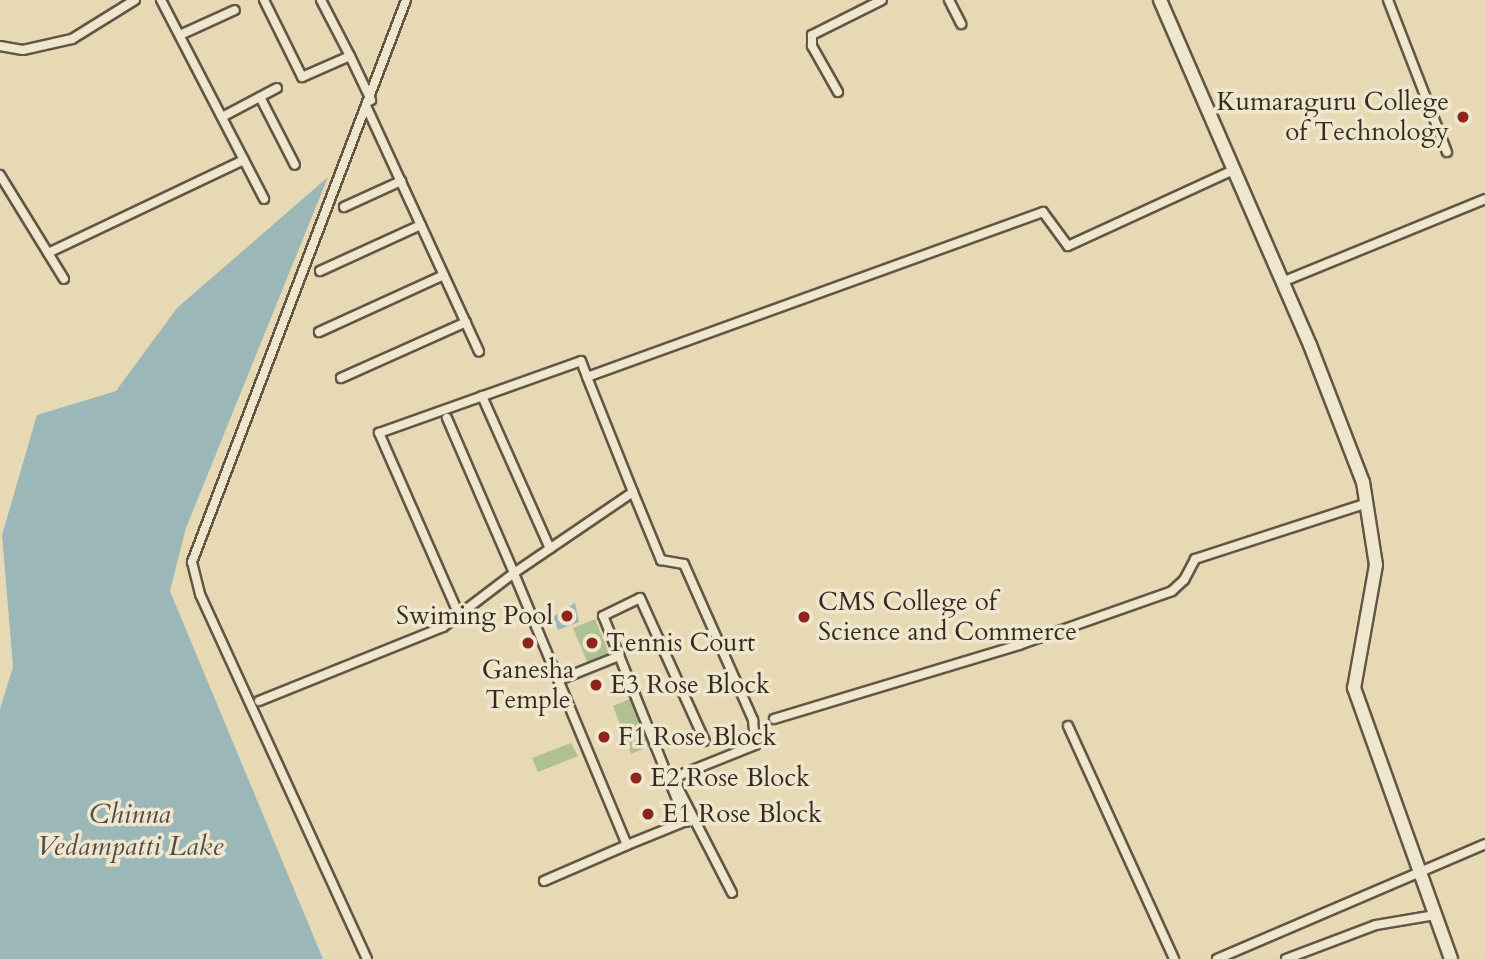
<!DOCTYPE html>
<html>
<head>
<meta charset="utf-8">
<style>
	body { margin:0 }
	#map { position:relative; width:1485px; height:959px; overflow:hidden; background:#e7d9b3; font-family:Cardo,serif }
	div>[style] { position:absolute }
	.green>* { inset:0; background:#afc092 }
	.water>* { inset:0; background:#9cb7b8 }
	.roads { filter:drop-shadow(2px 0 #635646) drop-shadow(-2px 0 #635646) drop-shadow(0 2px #635646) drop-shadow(0 -2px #635646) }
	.minor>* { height:8px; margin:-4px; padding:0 4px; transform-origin:4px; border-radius:4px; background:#efe6ce }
	.secondary>* { height:12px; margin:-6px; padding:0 6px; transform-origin:6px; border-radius:6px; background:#efe6ce }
	.dots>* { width:19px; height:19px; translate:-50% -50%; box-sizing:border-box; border:4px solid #efe6ce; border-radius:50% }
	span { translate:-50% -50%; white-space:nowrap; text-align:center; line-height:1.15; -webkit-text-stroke:7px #efe6ce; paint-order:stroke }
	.poi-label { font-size:26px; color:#372a21 }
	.right { translate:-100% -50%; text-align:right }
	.left { translate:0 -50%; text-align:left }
	.water-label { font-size:28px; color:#504d47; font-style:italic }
</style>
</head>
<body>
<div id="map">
	<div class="green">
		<i style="clip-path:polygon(595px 619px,611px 658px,589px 666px,573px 628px)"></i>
		<i style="clip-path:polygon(630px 699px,650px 746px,631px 754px,613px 706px)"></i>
		<i style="clip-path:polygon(571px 743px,578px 756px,538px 772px,532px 758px)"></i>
	</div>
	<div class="water">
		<i style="clip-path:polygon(328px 177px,186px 528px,170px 591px,323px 959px,0 959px,0 709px,13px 667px,2px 535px,37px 415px,116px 391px,177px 308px)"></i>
		<i style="clip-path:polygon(575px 603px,579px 622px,558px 630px,553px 617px)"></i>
	</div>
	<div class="roads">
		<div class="minor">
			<i style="left:161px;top:0;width:224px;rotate:62.6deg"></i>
			<i style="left:264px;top:0;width:86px;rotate:63.7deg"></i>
			<i style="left:302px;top:77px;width:52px;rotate:-23.6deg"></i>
			<i style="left:350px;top:56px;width:63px;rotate:-117.4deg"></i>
			<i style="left:949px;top:0;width:27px;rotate:63deg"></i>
			<i style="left:1388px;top:0;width:163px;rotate:68.8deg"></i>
			<i style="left:180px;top:35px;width:60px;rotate:-24.4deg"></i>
			<i style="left:0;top:46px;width:23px;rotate:10deg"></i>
			<i style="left:23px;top:50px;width:50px;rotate:-12.7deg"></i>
			<i style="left:72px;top:39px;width:74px;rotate:-31.8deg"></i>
			<i style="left:350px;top:56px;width:49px;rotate:64.5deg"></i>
			<i style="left:838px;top:92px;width:53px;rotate:-119.5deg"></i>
			<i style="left:812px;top:46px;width:11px;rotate:-90deg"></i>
			<i style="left:812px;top:35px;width:78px;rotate:-26.6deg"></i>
			<i style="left:260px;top:97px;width:76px;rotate:62.8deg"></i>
			<i style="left:367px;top:108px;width:268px;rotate:65.3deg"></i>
			<i style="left:222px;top:117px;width:62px;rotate:-27.8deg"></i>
			<i style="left:0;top:175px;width:122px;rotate:58.4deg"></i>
			<i style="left:344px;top:207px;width:63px;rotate:-24.5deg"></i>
			<i style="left:48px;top:253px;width:217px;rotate:-25.4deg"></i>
			<i style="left:320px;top:271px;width:111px;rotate:-24.5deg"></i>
			<i style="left:1282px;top:282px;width:219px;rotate:-22.2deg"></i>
			<i style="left:319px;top:332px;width:137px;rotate:-24.5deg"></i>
			<i style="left:341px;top:378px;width:137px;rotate:-24.1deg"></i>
			<i style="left:482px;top:396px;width:167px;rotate:66deg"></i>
			<i style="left:633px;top:492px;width:74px;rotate:67.6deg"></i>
			<i style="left:661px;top:560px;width:23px;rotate:10deg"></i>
			<i style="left:684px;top:564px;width:171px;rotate:66.1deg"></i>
			<i style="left:753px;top:720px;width:25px;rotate:85deg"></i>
			<i style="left:755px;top:745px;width:88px;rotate:158.1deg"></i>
			<i style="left:673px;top:778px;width:129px;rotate:62.8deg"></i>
			<i style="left:459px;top:615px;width:199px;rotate:-113.7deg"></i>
			<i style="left:379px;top:433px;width:214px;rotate:-19.6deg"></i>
			<i style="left:581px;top:361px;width:17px;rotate:69deg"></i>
			<i style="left:559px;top:680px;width:65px;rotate:-21.8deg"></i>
			<i style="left:259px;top:701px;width:198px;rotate:-21.9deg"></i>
			<i style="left:443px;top:627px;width:89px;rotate:-37.3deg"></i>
			<i style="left:514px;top:573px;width:169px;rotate:-113.4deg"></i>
			<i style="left:774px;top:719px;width:256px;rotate:-16.8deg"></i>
			<i style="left:1019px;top:645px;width:162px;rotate:-19.4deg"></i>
			<i style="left:1172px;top:591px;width:16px;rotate:-43deg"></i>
			<i style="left:1184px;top:580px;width:24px;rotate:-62deg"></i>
			<i style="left:1195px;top:559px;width:181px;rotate:-18deg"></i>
			<i style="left:1068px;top:726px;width:256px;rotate:65.5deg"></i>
			<i style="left:686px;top:822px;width:222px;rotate:-111.9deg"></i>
			<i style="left:603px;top:616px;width:41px;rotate:-25.9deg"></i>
			<i style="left:640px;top:598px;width:157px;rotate:65.6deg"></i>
			<i style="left:627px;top:845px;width:67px;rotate:-22deg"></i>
			<i style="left:544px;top:881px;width:90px;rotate:-23.4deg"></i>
			<i style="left:627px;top:845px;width:295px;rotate:-112.6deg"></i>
			<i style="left:514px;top:573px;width:144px;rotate:-34.2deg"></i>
			<i style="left:633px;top:492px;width:124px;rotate:-111.8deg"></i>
			<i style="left:587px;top:377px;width:485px;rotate:-19.9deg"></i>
			<i style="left:1043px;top:212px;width:42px;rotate:53.7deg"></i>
			<i style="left:1068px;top:246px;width:182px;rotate:-24.7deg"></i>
			<i style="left:367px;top:959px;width:401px;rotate:-114.6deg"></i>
			<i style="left:200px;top:594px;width:33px;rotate:-104deg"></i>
			<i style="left:192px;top:562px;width:601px;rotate:-69.15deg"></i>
			<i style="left:1217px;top:959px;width:292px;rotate:-23.2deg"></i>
			<i style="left:1286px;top:959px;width:96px;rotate:-20.7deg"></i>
			<i style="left:1376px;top:925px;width:60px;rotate:-9.6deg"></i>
		</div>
		<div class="secondary">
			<i style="left:1160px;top:0;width:376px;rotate:66.5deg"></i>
			<i style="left:1310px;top:345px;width:147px;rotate:68.9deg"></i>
			<i style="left:1363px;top:482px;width:84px;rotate:81.1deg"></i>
			<i style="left:1376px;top:565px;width:125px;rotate:100.1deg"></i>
			<i style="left:1354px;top:688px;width:288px;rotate:70.3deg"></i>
		</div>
	</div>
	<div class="dots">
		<i style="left:1463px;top:117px;background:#8f2418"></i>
		<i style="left:567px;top:616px;background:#8f2418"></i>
		<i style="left:804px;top:617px;background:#8f2418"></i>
		<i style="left:528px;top:643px;background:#8f2418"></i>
		<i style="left:592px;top:643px;background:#8f2418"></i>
		<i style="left:596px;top:685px;background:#8f2418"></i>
		<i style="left:604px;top:737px;background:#8f2418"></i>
		<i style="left:636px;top:778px;background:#8f2418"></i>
		<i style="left:648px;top:814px;background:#8f2418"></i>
	</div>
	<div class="poi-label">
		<span class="right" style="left:1449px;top:117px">Kumaraguru College<br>of Technology</span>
		<span class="left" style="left:818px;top:617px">CMS College of<br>Science and Commerce</span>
		<span class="right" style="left:553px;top:616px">Swiming Pool</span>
		<span class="left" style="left:606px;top:643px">Tennis Court</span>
		<span style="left:528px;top:685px">Ganesha<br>Temple</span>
		<span class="left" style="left:610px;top:685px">E3 Rose Block</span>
		<span class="left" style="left:618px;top:737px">F1 Rose Block</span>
		<span class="left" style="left:650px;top:778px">E2 Rose Block</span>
		<span class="left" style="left:662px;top:814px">E1 Rose Block</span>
	</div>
	<div class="water-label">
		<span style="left:130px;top:830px">Chinna<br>Vedampatti Lake</span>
	</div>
</div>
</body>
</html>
